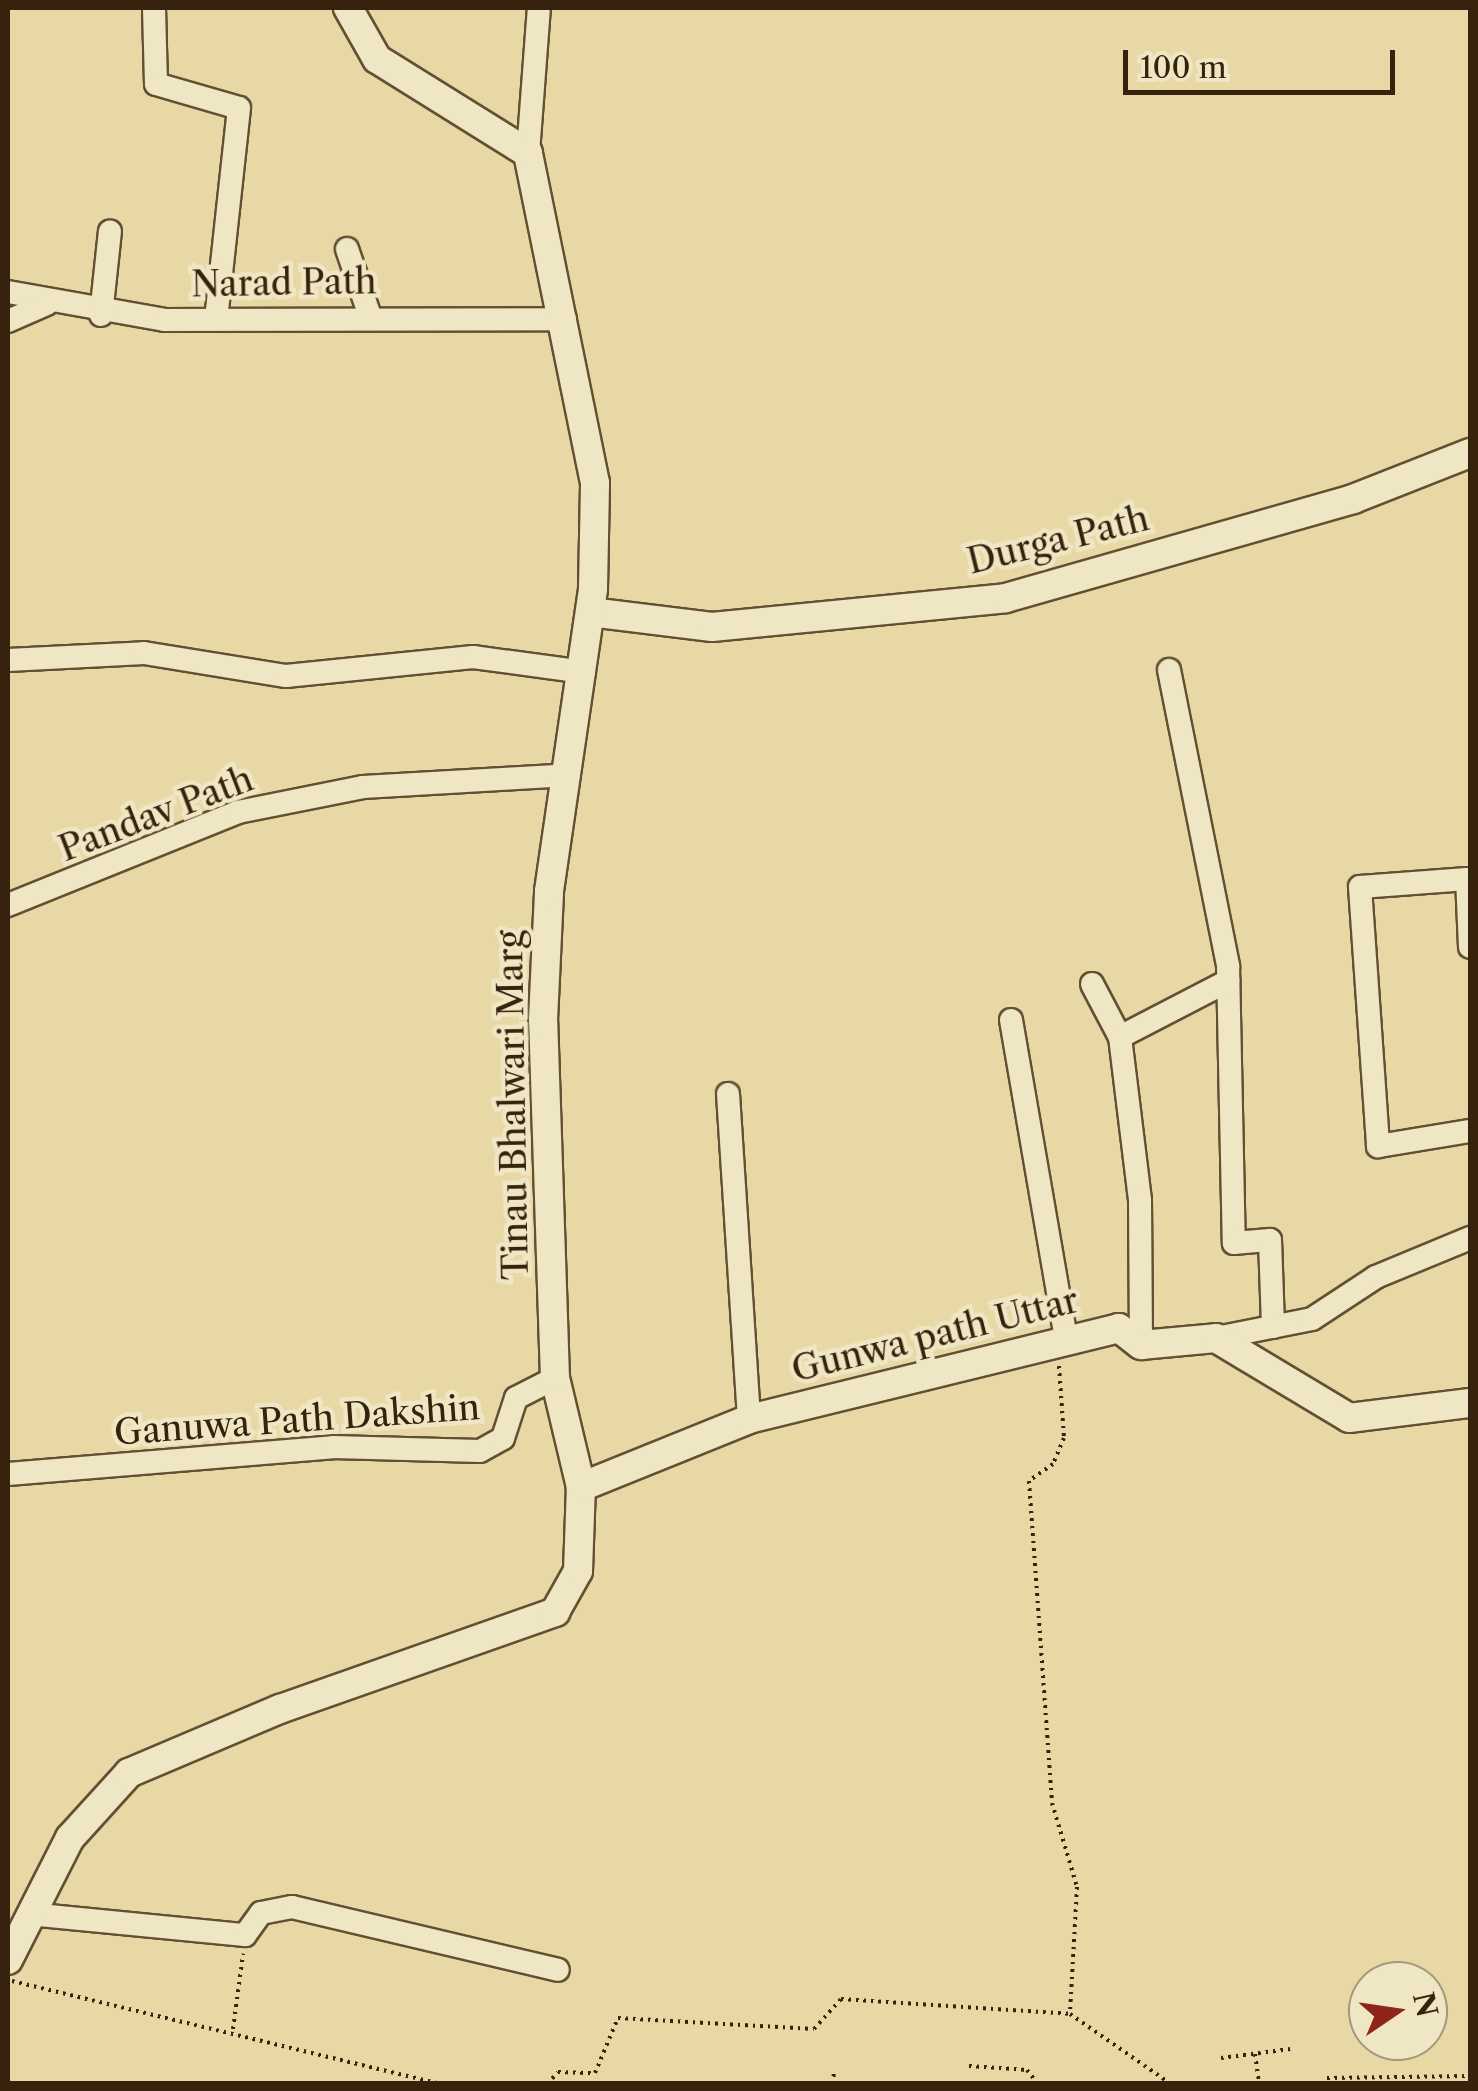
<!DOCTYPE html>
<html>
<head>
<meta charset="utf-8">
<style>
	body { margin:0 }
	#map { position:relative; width:1478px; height:2091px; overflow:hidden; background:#e7d8a5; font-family:"Libre Caslon Text",serif }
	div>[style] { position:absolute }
	.path>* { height:4px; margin-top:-2px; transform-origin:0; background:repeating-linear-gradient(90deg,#37230d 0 2.5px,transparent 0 7.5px) }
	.roads { filter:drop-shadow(2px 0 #635033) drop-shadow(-2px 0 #635033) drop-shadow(0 2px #635033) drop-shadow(0 -2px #635033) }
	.minor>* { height:22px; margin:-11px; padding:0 11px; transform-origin:11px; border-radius:11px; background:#efe6c4 }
	.tertiary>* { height:28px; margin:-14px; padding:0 14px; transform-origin:14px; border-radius:14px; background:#efe6c4 }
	span { translate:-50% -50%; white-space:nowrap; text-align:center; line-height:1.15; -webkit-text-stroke:9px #efe6c4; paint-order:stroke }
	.street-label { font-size:35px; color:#37230d }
	.frame { position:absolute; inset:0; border:10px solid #37230d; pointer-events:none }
	.north { position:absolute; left:1348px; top:1961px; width:100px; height:100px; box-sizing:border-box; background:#efe6c4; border:2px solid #a5987b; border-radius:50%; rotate:77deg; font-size:28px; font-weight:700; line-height:40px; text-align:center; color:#37230d }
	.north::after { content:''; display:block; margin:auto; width:35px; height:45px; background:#8f2418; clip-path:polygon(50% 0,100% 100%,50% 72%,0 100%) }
	.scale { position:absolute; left:1123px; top:50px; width:272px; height:45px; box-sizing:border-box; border:5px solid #37230d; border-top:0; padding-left:12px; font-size:30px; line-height:35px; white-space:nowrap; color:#37230d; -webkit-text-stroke:8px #efe6c4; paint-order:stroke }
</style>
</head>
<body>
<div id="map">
	<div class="path">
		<i style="left:1059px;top:1366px;width:72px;rotate:86deg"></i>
		<i style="left:1064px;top:1438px;width:28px;rotate:113deg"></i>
		<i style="left:1053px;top:1464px;width:29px;rotate:145deg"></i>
		<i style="left:1029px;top:1481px;width:323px;rotate:85.9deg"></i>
		<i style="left:1052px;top:1803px;width:88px;rotate:73.4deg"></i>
		<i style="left:1077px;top:1887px;width:127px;rotate:93.2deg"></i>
		<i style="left:12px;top:1981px;width:442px;rotate:13.5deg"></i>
		<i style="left:233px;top:2029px;width:76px;rotate:-82.4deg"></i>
		<i style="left:1255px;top:2054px;width:30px;rotate:82deg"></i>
		<i style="left:1221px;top:2058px;width:70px;rotate:-7.4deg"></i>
		<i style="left:969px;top:2066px;width:58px;rotate:3.9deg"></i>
		<i style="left:1027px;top:2070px;width:18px;rotate:52deg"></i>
		<i style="left:1327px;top:2078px;width:143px;rotate:-0.8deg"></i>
		<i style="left:547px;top:2084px;width:16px;rotate:-47deg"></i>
		<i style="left:558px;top:2072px;width:37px;rotate:2deg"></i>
		<i style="left:595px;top:2073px;width:60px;rotate:-67.3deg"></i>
		<i style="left:618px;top:2018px;width:196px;rotate:3.2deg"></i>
		<i style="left:814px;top:2029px;width:40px;rotate:-48deg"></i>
		<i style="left:841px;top:1999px;width:229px;rotate:3.7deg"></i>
		<i style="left:1070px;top:2014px;width:123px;rotate:34.7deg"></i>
		<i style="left:833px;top:2084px;width:14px;rotate:-86deg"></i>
	</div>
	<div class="roads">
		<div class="minor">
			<i style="left:154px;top:8px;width:76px;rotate:88.5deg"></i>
			<i style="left:156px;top:84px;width:86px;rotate:16.1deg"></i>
			<i style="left:239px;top:108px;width:212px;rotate:96.2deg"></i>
			<i style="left:528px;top:153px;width:145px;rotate:-85.7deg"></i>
			<i style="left:347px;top:249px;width:71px;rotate:71.1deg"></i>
			<i style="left:8px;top:292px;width:159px;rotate:10.1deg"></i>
			<i style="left:165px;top:320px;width:400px;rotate:-0.1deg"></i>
			<i style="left:101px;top:315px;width:84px;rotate:-83.9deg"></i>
			<i style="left:8px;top:321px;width:43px;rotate:-23.6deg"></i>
			<i style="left:8px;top:660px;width:136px;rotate:-2.9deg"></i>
			<i style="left:144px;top:653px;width:144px;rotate:9.2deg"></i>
			<i style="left:286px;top:676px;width:188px;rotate:-5.8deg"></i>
			<i style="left:473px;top:657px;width:112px;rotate:7.7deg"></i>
			<i style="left:1169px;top:670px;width:302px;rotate:78.7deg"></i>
			<i style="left:1228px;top:966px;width:277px;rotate:88.8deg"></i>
			<i style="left:1234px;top:1243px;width:36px;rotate:-5deg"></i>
			<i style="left:1270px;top:1240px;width:87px;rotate:88deg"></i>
			<i style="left:8px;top:905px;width:248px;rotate:-22deg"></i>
			<i style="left:238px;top:812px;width:127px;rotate:-11.3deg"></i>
			<i style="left:363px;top:787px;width:206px;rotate:-3.3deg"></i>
			<i style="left:1470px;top:947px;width:68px;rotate:-92.5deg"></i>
			<i style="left:1467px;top:879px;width:107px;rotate:175.7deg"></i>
			<i style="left:1360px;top:887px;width:260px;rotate:86deg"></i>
			<i style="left:1378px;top:1146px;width:93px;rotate:-9.3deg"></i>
			<i style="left:1092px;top:984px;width:60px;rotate:62.2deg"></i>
			<i style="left:1120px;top:1037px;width:164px;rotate:83deg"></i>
			<i style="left:1140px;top:1200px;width:145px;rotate:89.6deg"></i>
			<i style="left:1011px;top:1020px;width:324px;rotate:80.2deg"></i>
			<i style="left:1120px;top:1037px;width:122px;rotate:-27.4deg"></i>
			<i style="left:728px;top:1094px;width:326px;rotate:86.3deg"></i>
			<i style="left:1216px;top:1338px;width:98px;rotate:-11.2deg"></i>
			<i style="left:1312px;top:1319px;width:77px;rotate:-33.3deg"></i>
			<i style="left:1376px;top:1277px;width:102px;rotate:-22.5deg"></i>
			<i style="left:8px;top:1474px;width:326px;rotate:-4.7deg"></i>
			<i style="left:333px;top:1447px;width:147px;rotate:1.6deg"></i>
			<i style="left:480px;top:1451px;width:26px;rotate:-29deg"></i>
			<i style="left:503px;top:1438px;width:42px;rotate:-72deg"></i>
			<i style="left:516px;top:1398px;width:44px;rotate:-27.1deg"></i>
			<i style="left:29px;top:1914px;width:217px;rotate:5.6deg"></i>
			<i style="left:245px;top:1935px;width:27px;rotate:-54deg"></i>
			<i style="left:261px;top:1913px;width:32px;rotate:-11deg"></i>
			<i style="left:292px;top:1907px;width:273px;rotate:13.3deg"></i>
		</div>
		<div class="tertiary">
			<i style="left:590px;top:612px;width:123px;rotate:7deg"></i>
			<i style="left:712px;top:627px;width:295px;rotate:-5.6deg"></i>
			<i style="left:1006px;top:598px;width:361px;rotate:-15.9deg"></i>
			<i style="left:1353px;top:499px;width:126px;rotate:-21.5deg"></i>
			<i style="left:581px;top:1487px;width:181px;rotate:-22deg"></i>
			<i style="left:749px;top:1419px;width:381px;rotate:-13.8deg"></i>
			<i style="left:1119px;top:1328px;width:28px;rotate:38deg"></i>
			<i style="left:1141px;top:1345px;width:75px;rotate:-5.3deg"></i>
			<i style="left:1216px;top:1338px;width:155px;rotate:31deg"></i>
			<i style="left:1349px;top:1418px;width:122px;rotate:-7.1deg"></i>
			<i style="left:8px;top:1960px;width:137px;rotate:-63.1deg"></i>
			<i style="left:70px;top:1838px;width:88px;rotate:-47.8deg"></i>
			<i style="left:129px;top:1773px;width:164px;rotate:-23deg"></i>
			<i style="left:280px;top:1709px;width:292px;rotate:-19.4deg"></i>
			<i style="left:555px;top:1612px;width:47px;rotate:-60.7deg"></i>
			<i style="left:578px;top:1571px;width:84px;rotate:-88deg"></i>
			<i style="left:581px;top:1487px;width:112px;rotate:-103.4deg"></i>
			<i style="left:555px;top:1378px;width:358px;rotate:-91.9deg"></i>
			<i style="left:543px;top:1020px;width:129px;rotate:-87.3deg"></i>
			<i style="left:549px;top:891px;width:305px;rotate:-81.7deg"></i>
			<i style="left:593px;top:589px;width:106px;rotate:-88.9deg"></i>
			<i style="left:595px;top:483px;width:337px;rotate:-101.5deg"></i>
			<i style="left:528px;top:153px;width:178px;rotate:-148.1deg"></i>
			<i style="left:377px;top:59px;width:59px;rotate:-119.6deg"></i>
		</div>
	</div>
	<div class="street-label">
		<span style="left:284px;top:283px;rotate:-1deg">Narad Path</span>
		<span style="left:1058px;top:540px;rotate:-14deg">Durga Path</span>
		<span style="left:156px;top:814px;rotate:-21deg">Pandav Path</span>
		<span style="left:513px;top:1105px;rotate:-91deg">Tinau Bhalwari Marg</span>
		<span style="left:935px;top:1335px;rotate:-14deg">Gunwa path Uttar</span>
		<span style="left:297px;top:1420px;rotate:-4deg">Ganuwa Path Dakshin</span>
	</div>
	<div class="frame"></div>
	<div class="north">N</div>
	<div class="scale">100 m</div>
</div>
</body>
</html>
